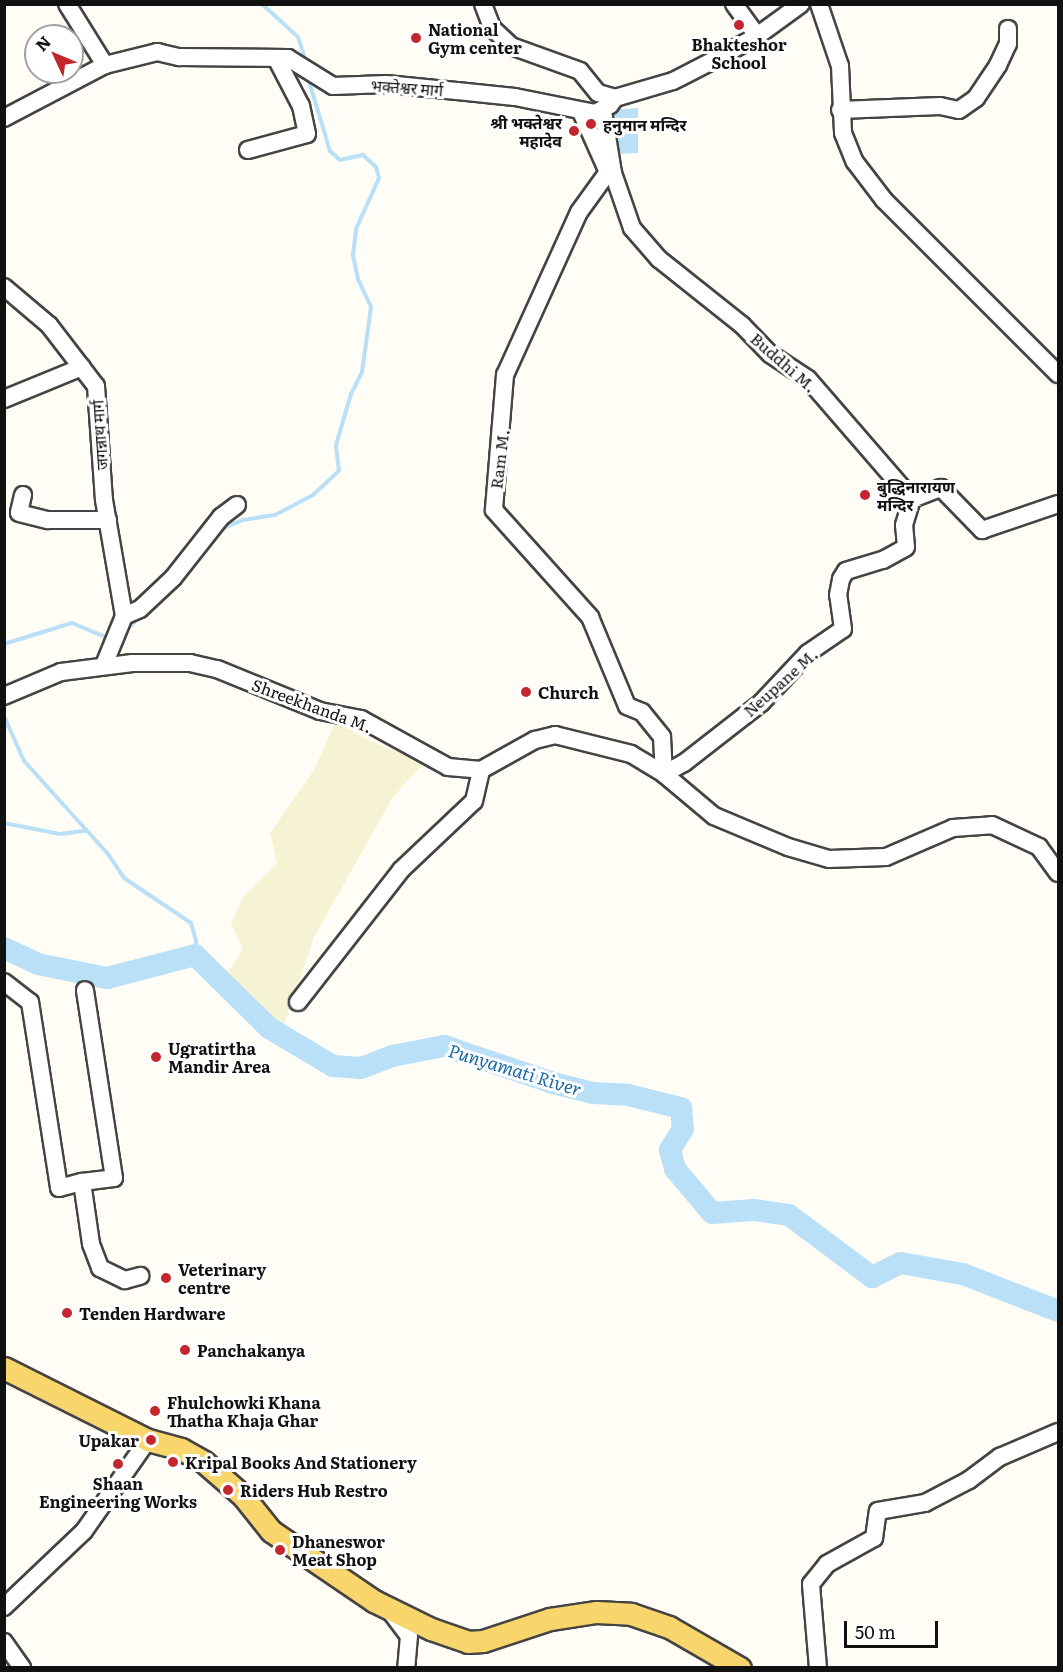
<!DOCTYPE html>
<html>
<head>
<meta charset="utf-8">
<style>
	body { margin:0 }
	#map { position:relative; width:1063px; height:1672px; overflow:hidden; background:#fffdf5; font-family:Literata,"Noto Sans Devanagari",serif }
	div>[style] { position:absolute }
	.farmland>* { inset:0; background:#f6f3d4 }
	.water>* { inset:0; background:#b9e0f7 }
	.stream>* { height:4px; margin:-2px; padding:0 2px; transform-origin:2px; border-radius:2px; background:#b9e0f7 }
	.river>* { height:22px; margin:-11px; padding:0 11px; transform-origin:11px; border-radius:11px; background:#b9e0f7 }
	.roads { filter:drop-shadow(2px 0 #444) drop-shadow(-2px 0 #444) drop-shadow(0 2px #444) drop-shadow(0 -2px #444) }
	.minor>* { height:16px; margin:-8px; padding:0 8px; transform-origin:8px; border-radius:8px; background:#fff }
	.major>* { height:21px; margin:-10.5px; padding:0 10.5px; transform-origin:10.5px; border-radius:10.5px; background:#f9d66b }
	.dots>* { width:16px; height:16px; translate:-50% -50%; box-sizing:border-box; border:3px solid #fff; border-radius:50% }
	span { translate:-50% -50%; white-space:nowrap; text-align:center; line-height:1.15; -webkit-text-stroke:6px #fff; paint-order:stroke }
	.poi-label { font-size:16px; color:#111; font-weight:700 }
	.left { translate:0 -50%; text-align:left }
	.right { translate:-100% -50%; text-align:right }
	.street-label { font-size:16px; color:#111 }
	.water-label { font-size:18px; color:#1768a6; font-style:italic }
	.frame { position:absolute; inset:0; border:6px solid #111; pointer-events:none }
	.north { position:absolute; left:24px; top:24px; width:60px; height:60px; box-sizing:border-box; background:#fff; border:2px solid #a0a0a0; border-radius:50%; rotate:314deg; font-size:16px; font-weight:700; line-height:24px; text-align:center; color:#111 }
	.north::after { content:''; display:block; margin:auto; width:21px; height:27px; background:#c4262e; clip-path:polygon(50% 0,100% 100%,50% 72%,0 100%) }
	.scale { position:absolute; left:844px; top:1621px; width:94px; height:27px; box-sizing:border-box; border:3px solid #111; border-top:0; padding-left:8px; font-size:18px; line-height:21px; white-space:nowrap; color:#111; -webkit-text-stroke:4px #fff; paint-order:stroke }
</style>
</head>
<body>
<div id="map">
	<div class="farmland">
		<i style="clip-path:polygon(336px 721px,370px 741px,424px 763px,393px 797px,314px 937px,282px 1030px,223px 980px,243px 949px,231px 924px,243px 897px,277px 863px,270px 833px,314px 770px)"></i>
	</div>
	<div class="water">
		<i style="clip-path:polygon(638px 108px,638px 153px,618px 154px,609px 110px)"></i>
	</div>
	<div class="stream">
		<i style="left:262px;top:4px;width:49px;rotate:42.5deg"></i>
		<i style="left:298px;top:37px;width:19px;rotate:72deg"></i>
		<i style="left:219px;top:530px;width:26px;rotate:-23deg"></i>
		<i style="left:243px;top:520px;width:32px;rotate:-9deg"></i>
		<i style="left:275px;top:515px;width:43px;rotate:-27.8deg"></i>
		<i style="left:313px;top:495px;width:35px;rotate:-43deg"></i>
		<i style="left:339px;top:471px;width:26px;rotate:-97deg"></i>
		<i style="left:336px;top:445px;width:53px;rotate:-73.6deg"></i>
		<i style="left:351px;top:394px;width:25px;rotate:-63deg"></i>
		<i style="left:362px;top:372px;width:66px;rotate:-82.1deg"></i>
		<i style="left:371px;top:307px;width:31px;rotate:-115deg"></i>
		<i style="left:358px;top:279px;width:25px;rotate:-102deg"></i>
		<i style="left:353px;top:255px;width:26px;rotate:-83deg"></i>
		<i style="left:356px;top:229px;width:56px;rotate:-65.7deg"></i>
		<i style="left:379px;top:178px;width:11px;rotate:-105deg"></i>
		<i style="left:376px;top:167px;width:18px;rotate:-137deg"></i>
		<i style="left:363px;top:155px;width:24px;rotate:168deg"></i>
		<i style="left:340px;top:160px;width:13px;rotate:-138deg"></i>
		<i style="left:330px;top:151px;width:76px;rotate:-106.8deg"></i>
		<i style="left:124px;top:633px;width:22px;rotate:-47deg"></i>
		<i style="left:4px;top:644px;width:71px;rotate:-17.2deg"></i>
		<i style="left:72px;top:623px;width:41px;rotate:22.8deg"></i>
		<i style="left:4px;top:716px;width:49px;rotate:66deg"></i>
		<i style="left:24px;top:761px;width:125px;rotate:47.9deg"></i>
		<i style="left:108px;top:854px;width:29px;rotate:56deg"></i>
		<i style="left:124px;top:878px;width:81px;rotate:33.9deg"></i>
		<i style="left:191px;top:923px;width:19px;rotate:74deg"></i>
		<i style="left:196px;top:941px;width:14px;rotate:94deg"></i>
		<i style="left:4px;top:823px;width:57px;rotate:11.1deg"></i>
		<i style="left:60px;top:834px;width:26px;rotate:-7deg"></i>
	</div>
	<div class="river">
		<i style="left:4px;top:948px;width:38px;rotate:25deg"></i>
		<i style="left:38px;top:964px;width:70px;rotate:11.5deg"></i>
		<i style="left:107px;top:978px;width:91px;rotate:-14.6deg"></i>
		<i style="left:195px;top:955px;width:104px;rotate:44.6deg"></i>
		<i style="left:269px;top:1028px;width:74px;rotate:30.7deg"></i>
		<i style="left:333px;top:1066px;width:28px;rotate:4deg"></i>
		<i style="left:361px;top:1068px;width:33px;rotate:-21deg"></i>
		<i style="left:392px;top:1056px;width:53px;rotate:-10.9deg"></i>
		<i style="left:444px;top:1046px;width:115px;rotate:18.7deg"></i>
		<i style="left:553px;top:1083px;width:41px;rotate:14deg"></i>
		<i style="left:593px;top:1093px;width:35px;rotate:3deg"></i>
		<i style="left:628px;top:1095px;width:55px;rotate:13.8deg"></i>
		<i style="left:681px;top:1108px;width:21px;rotate:85deg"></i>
		<i style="left:683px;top:1129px;width:25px;rotate:122deg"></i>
		<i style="left:670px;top:1150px;width:20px;rotate:75deg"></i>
		<i style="left:675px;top:1169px;width:57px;rotate:49.9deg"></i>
		<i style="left:712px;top:1213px;width:42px;rotate:-4.1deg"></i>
		<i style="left:754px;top:1210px;width:35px;rotate:8deg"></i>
		<i style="left:789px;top:1215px;width:104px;rotate:36.8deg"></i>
		<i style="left:872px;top:1277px;width:32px;rotate:-26deg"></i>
		<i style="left:901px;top:1263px;width:63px;rotate:10.1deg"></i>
		<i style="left:963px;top:1274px;width:102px;rotate:21.3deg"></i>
	</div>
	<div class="roads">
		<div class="minor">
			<i style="left:67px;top:4px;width:72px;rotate:58.1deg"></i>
			<i style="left:483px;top:4px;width:26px;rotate:69deg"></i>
			<i style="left:492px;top:28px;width:26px;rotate:43deg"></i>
			<i style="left:511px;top:46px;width:73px;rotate:19.9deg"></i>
			<i style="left:580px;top:71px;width:28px;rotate:51deg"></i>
			<i style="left:598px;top:93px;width:18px;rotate:16deg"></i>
			<i style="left:734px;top:4px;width:39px;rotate:54deg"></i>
			<i style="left:819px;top:4px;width:65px;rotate:71.3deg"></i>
			<i style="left:840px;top:66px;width:67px;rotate:87.4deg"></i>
			<i style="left:843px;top:133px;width:31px;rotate:68deg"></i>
			<i style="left:855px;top:162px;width:48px;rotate:52.7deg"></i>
			<i style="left:884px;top:200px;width:246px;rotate:45deg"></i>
			<i style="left:840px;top:110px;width:100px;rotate:-2.3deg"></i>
			<i style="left:940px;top:106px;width:19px;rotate:12deg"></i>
			<i style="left:959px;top:110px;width:21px;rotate:-35deg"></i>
			<i style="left:976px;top:98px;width:40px;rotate:-56deg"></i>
			<i style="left:998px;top:65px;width:23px;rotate:-65deg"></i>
			<i style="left:1008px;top:44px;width:15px;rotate:-90deg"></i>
			<i style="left:603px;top:111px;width:63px;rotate:80.8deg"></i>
			<i style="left:613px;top:173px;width:58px;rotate:70.9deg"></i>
			<i style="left:632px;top:228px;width:41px;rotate:48.9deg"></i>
			<i style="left:659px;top:259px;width:106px;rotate:38.5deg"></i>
			<i style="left:742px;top:325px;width:40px;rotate:46deg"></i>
			<i style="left:770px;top:354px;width:45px;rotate:33.3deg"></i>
			<i style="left:808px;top:379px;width:159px;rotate:49.1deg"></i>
			<i style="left:912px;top:499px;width:31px;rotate:-21deg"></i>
			<i style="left:941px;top:488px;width:59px;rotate:45.7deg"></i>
			<i style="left:982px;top:530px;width:80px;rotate:-18.9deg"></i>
			<i style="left:582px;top:114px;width:64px;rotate:65.9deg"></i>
			<i style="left:608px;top:172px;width:49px;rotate:125.9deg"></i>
			<i style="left:579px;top:212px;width:179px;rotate:114.4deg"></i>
			<i style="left:505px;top:375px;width:135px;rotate:94.7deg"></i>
			<i style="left:494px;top:510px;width:144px;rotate:48.1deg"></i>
			<i style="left:590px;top:617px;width:96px;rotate:67.4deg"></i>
			<i style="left:627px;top:706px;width:16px;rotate:22deg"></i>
			<i style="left:642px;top:712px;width:32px;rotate:51deg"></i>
			<i style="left:662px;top:737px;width:37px;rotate:87deg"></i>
			<i style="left:664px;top:774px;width:23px;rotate:-29deg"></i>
			<i style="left:684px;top:763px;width:98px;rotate:-37.9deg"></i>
			<i style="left:761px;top:703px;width:69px;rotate:-46.8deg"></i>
			<i style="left:808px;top:653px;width:42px;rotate:-34.4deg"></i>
			<i style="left:843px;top:629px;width:34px;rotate:-98deg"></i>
			<i style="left:838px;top:595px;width:16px;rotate:-79deg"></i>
			<i style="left:841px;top:579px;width:9px;rotate:-58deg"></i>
			<i style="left:846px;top:571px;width:39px;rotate:-17deg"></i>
			<i style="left:883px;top:560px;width:26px;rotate:-29deg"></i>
			<i style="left:906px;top:547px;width:22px;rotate:-95deg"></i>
			<i style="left:904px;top:525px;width:27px;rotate:-73deg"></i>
			<i style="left:4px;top:118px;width:114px;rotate:-27.7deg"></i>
			<i style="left:105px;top:65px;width:54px;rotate:-14deg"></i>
			<i style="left:157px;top:52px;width:23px;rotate:13deg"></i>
			<i style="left:179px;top:57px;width:109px;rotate:0.5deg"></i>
			<i style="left:288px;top:58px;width:53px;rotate:31.9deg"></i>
			<i style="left:333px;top:86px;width:53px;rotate:-2.2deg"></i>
			<i style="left:386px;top:84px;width:71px;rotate:5.6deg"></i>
			<i style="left:457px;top:91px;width:58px;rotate:5.9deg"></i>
			<i style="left:515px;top:97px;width:82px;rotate:11.3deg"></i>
			<i style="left:595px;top:113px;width:17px;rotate:-28deg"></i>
			<i style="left:610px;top:105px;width:9px;rotate:-54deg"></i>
			<i style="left:615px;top:98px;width:60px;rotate:-16.3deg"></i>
			<i style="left:673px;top:81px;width:48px;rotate:-27.1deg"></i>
			<i style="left:716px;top:59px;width:47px;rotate:-29.3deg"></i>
			<i style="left:757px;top:36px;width:54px;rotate:-36deg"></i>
			<i style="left:248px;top:150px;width:61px;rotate:-15.2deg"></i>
			<i style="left:307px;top:134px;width:29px;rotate:-102deg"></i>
			<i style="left:301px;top:106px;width:52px;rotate:-117.6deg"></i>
			<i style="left:4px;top:287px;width:59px;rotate:40.2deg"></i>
			<i style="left:49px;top:325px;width:77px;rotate:52.4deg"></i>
			<i style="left:96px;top:386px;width:114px;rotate:86deg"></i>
			<i style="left:104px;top:500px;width:118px;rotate:80.2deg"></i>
			<i style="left:4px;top:399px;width:84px;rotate:-22.3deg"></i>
			<i style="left:23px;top:495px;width:18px;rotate:103deg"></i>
			<i style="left:19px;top:513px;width:30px;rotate:14deg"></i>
			<i style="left:48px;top:520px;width:60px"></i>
			<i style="left:104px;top:665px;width:53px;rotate:-67.8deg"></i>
			<i style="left:124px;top:616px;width:17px;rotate:-24deg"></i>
			<i style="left:140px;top:609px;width:45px;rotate:-43.2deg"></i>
			<i style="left:173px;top:578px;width:78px;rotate:-51.8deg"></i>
			<i style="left:221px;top:517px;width:20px;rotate:-37deg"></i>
			<i style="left:4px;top:696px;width:62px;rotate:-22.8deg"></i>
			<i style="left:61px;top:672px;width:72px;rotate:-7.2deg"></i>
			<i style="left:132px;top:663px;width:58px"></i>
			<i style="left:190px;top:663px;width:28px;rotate:13deg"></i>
			<i style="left:217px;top:669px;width:111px;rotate:22.2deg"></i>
			<i style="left:320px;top:711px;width:42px;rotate:11deg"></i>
			<i style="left:361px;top:719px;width:99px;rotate:28.9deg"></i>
			<i style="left:448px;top:767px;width:33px;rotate:5deg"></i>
			<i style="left:481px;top:770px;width:62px;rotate:-29.1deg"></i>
			<i style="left:535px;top:740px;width:21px;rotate:-14deg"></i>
			<i style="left:555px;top:735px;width:78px;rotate:14deg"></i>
			<i style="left:631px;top:754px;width:39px;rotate:31deg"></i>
			<i style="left:664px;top:774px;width:65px;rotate:40deg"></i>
			<i style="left:714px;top:816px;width:80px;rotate:22.7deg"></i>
			<i style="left:788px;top:847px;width:43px;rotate:16.3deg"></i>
			<i style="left:829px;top:859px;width:57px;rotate:-2deg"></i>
			<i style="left:886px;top:857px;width:73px;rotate:-23.4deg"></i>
			<i style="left:953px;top:828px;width:39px;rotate:-4deg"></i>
			<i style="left:992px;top:825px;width:52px;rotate:25.1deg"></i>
			<i style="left:1039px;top:847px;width:32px;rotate:54deg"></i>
			<i style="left:4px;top:982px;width:33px;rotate:38deg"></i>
			<i style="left:30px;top:1002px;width:188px;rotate:81.1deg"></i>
			<i style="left:59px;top:1188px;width:24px;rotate:-15deg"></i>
			<i style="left:82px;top:1182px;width:63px;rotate:81.7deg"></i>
			<i style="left:91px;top:1244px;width:26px;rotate:69deg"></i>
			<i style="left:100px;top:1268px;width:28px;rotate:26deg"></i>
			<i style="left:125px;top:1280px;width:16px;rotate:-15deg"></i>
			<i style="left:298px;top:1002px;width:167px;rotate:-52deg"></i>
			<i style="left:401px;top:870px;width:100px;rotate:-43.4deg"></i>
			<i style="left:474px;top:801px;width:32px;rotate:-77deg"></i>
			<i style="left:82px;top:1182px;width:32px;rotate:-7deg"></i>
			<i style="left:114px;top:1178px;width:190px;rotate:-98.8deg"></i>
			<i style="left:4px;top:1607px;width:110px;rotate:-43.5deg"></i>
			<i style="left:84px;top:1531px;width:111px;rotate:-54.9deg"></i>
			<i style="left:390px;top:1611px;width:31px;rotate:53deg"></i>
			<i style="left:409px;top:1636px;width:32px;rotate:95deg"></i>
			<i style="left:4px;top:1642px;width:32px;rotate:55deg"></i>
			<i style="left:818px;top:1668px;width:84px;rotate:-94.8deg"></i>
			<i style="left:811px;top:1584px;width:26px;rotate:-51deg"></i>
			<i style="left:827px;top:1564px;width:54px;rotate:-29deg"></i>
			<i style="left:874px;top:1538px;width:27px;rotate:-82deg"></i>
			<i style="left:878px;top:1511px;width:48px;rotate:-9.7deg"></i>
			<i style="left:925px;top:1503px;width:50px;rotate:-27.6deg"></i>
			<i style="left:969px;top:1480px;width:39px;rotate:-37deg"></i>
			<i style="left:1000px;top:1457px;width:63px;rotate:-23.3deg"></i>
		</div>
		<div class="major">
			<i style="left:4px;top:1368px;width:161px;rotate:26.6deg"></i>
			<i style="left:148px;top:1440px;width:34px;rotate:15deg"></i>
			<i style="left:181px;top:1449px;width:26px;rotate:29deg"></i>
			<i style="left:204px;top:1462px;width:52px;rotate:41.1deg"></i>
			<i style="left:243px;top:1496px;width:45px;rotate:51.3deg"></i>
			<i style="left:271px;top:1531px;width:125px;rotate:34.2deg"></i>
			<i style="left:374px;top:1601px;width:64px;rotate:26.2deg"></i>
			<i style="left:431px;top:1629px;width:39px;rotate:19deg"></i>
			<i style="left:468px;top:1642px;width:15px;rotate:-4deg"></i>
			<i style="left:483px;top:1641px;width:71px;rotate:-18.2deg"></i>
			<i style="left:550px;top:1619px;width:47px;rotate:-8.7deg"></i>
			<i style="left:596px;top:1612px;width:35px;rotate:3deg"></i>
			<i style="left:631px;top:1614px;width:40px;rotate:18.9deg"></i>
			<i style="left:669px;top:1627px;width:82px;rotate:30deg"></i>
		</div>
	</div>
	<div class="dots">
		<i style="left:739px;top:25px;background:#c4262e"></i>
		<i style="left:416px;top:38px;background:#c4262e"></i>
		<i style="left:591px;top:124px;background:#c4262e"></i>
		<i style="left:574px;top:131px;background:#c4262e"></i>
		<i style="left:865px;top:495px;background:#c4262e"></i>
		<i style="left:526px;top:692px;background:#c4262e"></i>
		<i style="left:156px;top:1057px;background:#c4262e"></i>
		<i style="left:166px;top:1278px;background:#c4262e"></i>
		<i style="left:67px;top:1313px;background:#c4262e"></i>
		<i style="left:185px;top:1350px;background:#c4262e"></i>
		<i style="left:155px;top:1411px;background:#c4262e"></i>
		<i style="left:151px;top:1440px;background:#c4262e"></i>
		<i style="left:173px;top:1462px;background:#c4262e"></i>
		<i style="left:118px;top:1464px;background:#c4262e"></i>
		<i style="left:228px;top:1490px;background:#c4262e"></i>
		<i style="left:280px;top:1550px;background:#c4262e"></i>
	</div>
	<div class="poi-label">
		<span class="left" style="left:428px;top:38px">National<br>Gym center</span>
		<span style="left:739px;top:53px">Bhakteshor<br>School</span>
		<span class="right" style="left:562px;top:131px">श्री भक्तेश्वर<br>महादेव</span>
		<span class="left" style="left:603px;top:124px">हनुमान मन्दिर</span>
		<span class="left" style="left:877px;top:495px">बुद्धिनारायण<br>मन्दिर</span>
		<span class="left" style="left:538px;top:692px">Church</span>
		<span class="left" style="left:168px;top:1057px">Ugratirtha<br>Mandir Area</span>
		<span class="left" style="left:178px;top:1278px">Veterinary<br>centre</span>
		<span class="left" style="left:79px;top:1313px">Tenden Hardware</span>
		<span class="left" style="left:197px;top:1350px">Panchakanya</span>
		<span class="left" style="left:167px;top:1411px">Fhulchowki Khana<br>Thatha Khaja Ghar</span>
		<span class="right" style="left:139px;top:1440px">Upakar</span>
		<span class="left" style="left:185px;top:1462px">Kripal Books And Stationery</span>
		<span style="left:118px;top:1492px">Shaan<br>Engineering Works</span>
		<span class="left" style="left:240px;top:1490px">Riders Hub Restro</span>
		<span class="left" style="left:292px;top:1550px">Dhaneswor<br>Meat Shop</span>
	</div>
	<div class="street-label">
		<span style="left:407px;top:87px;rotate:4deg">भक्तेश्वर मार्ग</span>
		<span style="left:784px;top:362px;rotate:41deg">Buddhi M.</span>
		<span style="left:99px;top:435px;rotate:-94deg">जगन्नाथ मार्ग</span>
		<span style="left:499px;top:459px;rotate:-83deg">Ram M.</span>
		<span style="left:780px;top:682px;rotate:-42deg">Neupane M.</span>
		<span style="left:312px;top:705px;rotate:20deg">Shreekhanda M.</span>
	</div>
	<div class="water-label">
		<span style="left:515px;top:1070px;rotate:17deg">Punyamati River</span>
	</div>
	<div class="frame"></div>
	<div class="north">N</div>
	<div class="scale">50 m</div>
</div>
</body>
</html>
